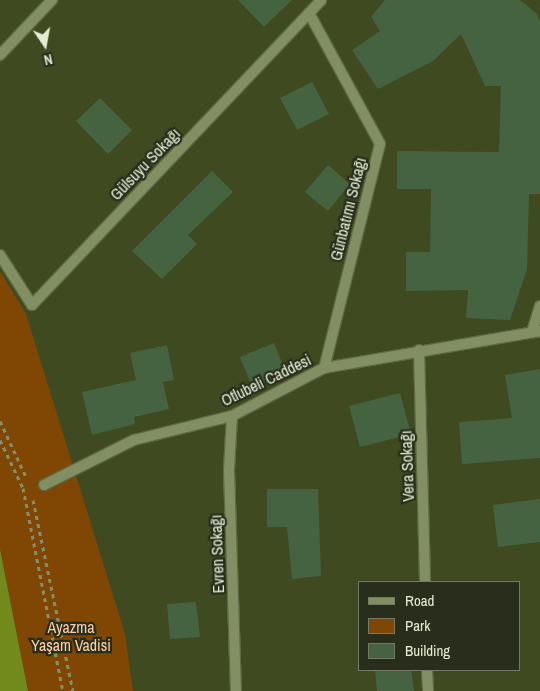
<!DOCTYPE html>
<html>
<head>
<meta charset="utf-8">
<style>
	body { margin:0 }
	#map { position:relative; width:540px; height:691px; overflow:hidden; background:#3f4a20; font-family:"Archivo Narrow",sans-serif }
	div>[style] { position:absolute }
	.green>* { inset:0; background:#804704 }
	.water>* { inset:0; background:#728a1b }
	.building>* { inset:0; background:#456340 }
	.path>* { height:3px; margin-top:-1.5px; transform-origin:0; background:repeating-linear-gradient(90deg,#868f6d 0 4px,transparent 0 8px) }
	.roads { filter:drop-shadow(1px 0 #5f6842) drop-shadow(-1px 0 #5f6842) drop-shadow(0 1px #5f6842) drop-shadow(0 -1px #5f6842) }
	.minor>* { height:10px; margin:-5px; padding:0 5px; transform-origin:5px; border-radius:5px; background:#828f63 }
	span { translate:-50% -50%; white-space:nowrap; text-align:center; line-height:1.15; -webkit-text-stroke:4.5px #282e1b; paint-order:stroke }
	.street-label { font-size:16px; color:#e4ecd4 }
	.park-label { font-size:16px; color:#fecda3 }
	.legend { position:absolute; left:358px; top:581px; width:162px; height:90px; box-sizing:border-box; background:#282e1b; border:1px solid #737a65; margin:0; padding:6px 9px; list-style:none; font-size:15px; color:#e4ecd4 }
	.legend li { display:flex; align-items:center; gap:10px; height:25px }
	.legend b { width:25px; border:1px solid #737a65 }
	.north { position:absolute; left:20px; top:20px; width:50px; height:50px; -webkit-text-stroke:4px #282e1b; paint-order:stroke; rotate:168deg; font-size:14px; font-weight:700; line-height:20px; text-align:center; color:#e4ecd4 }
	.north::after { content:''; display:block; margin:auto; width:18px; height:22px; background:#e4ecd4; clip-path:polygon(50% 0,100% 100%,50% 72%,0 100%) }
</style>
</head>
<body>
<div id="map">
	<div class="green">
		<i style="clip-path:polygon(0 271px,26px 314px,125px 634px,133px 691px,28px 691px,0 549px)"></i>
	</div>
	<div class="water">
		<i style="clip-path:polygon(0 549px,28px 691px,0 691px)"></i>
	</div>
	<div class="building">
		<i style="clip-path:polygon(238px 0,292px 0,264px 27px)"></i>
		<i style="clip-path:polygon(385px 0,520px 0,536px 13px,540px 21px,540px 194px,529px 194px,527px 269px,510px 320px,466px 318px,468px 290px,406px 291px,406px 252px,430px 252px,431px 189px,397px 189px,397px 151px,499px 152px,501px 86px,485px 86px,461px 34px,433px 61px,378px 89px,352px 50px,380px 31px,371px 17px)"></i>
		<i style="clip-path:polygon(312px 82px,329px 114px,297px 130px,280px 98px)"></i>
		<i style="clip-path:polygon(100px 98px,132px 130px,108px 154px,76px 121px)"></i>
		<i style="clip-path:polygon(328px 165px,350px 184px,328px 211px,305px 192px)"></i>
		<i style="clip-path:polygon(212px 171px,233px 192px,188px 235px,197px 244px,162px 279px,132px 251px)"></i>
		<i style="clip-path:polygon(274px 343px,286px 373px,252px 387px,240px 357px)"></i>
		<i style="clip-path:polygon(167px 345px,174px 380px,163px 382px,169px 409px,134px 417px,135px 424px,92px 435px,82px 392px,136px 380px,130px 353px)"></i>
		<i style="clip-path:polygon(540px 369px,540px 458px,462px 464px,459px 422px,512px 418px,505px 375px)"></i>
		<i style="clip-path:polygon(400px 393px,411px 434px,360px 447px,349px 406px)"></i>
		<i style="clip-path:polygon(267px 489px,318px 489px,321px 576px,292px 579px,287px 527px,267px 527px)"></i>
		<i style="clip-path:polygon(540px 499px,540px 542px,498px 547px,493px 505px)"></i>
		<i style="clip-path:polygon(196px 602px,200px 637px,170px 639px,167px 604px)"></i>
		<i style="clip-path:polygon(375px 670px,411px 670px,414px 691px,377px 691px)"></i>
	</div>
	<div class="path">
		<i style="left:0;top:421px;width:62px;rotate:65.1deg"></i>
		<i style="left:0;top:440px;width:53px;rotate:64.4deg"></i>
		<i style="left:23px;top:488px;width:207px;rotate:78.9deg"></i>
		<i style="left:33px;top:500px;width:195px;rotate:78.2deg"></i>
	</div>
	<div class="roads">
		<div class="minor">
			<i style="left:309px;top:13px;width:149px;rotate:61.5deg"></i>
			<i style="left:380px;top:144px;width:231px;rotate:104deg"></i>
			<i style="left:0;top:55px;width:76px;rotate:-46.6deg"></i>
			<i style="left:0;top:255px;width:59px;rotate:57.4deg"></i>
			<i style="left:32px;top:305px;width:420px;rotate:-46.5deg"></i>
			<i style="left:532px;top:332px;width:27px;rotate:-73deg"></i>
			<i style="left:419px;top:350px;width:232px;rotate:88.5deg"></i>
			<i style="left:232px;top:416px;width:54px;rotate:93.2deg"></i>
			<i style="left:229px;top:470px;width:221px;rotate:88.2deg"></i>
			<i style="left:44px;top:485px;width:101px;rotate:-26.6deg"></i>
			<i style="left:134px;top:440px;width:101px;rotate:-13.8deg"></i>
			<i style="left:232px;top:416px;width:104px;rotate:-27.6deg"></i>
			<i style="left:324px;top:368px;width:219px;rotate:-9.7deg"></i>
			<i style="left:427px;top:670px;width:21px;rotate:87deg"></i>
		</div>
	</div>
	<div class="street-label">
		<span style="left:145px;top:164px;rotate:-46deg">Gülsuyu Sokağı</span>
		<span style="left:348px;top:209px;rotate:-76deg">Günbatımı Sokağı</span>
		<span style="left:266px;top:380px;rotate:-26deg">Otlubeli Caddesi</span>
		<span style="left:407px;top:466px;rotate:-92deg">Vera Sokağı</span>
		<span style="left:217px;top:554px;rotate:-92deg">Evren Sokağı</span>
	</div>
	<div class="park-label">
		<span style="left:71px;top:636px">Ayazma<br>Yaşam Vadisi</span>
	</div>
	<ul class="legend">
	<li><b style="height:6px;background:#828f63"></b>Road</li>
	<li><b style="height:14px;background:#804704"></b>Park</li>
	<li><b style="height:14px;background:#456340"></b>Building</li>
	</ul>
	<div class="north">N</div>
</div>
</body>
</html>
